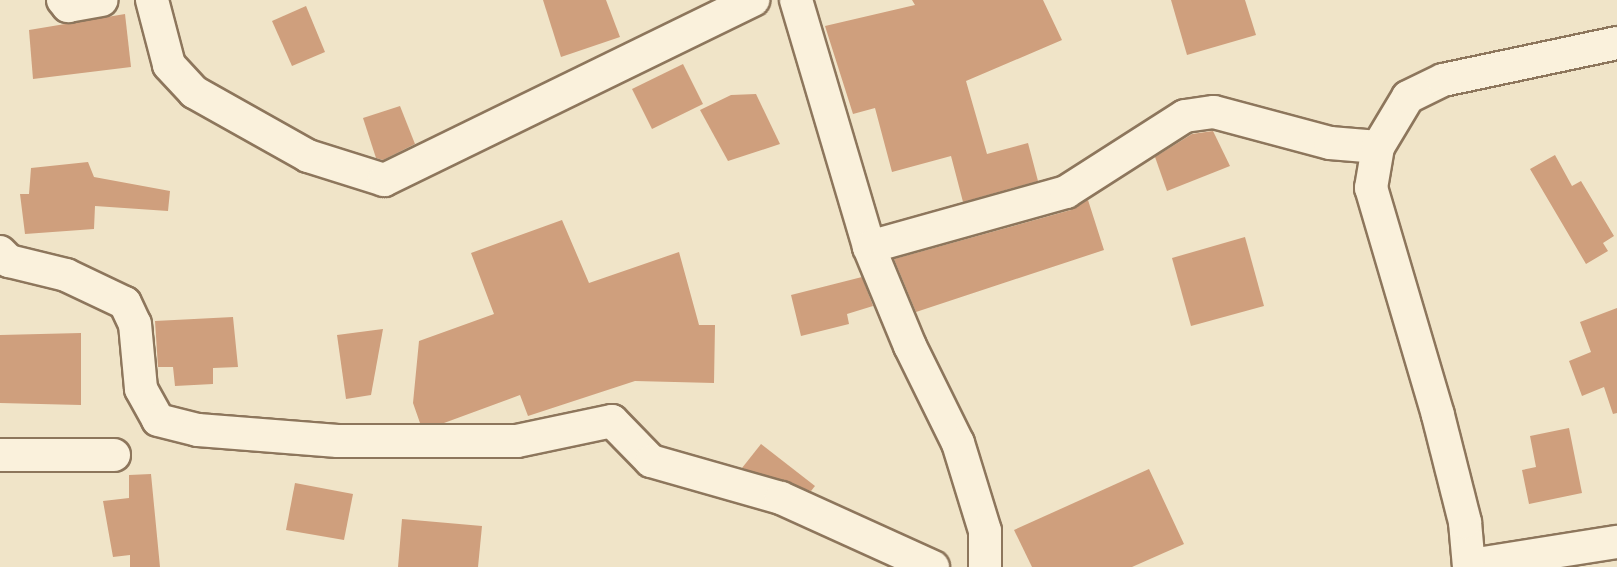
<!DOCTYPE html>
<html>
<head>
<meta charset="utf-8">
<style>
	body { margin:0 }
	#map { position:relative; width:1617px; height:567px; overflow:hidden; background:#f0e4c8; font-family:"Playfair Display",serif }
	div>[style] { position:absolute }
	.building>* { inset:0; background:#cf9f7d }
	.roads { filter:drop-shadow(2px 0 #8d765c) drop-shadow(-2px 0 #8d765c) drop-shadow(0 2px #8d765c) drop-shadow(0 -2px #8d765c) }
	.street>* { height:32px; margin:-16px; padding:0 16px; transform-origin:16px; border-radius:16px; background:#faf1dc }
	span { translate:-50% -50%; white-space:nowrap; text-align:center; line-height:1.15; -webkit-text-stroke:6px #f7eed8; paint-order:stroke }
</style>
</head>
<body>
<div id="map">
	<div class="building">
		<i style="clip-path:polygon(543px 0,606px 0,620px 37px,561px 57px)"></i>
		<i style="clip-path:polygon(912px 0,1043px 0,1062px 40px,966px 81px,987px 154px,1028px 143px,1038px 181px,963px 202px,951px 156px,892px 172px,875px 108px,853px 114px,825px 26px,915px 5px)"></i>
		<i style="clip-path:polygon(1171px 0,1245px 0,1256px 35px,1187px 55px)"></i>
		<i style="clip-path:polygon(306px 6px,325px 52px,292px 66px,272px 21px)"></i>
		<i style="clip-path:polygon(125px 14px,131px 67px,33px 79px,29px 30px)"></i>
		<i style="clip-path:polygon(683px 64px,703px 104px,652px 129px,632px 89px)"></i>
		<i style="clip-path:polygon(756px 94px,780px 144px,728px 161px,700px 110px,731px 95px)"></i>
		<i style="clip-path:polygon(400px 106px,415px 144px,383px 160px,376px 158px,363px 118px)"></i>
		<i style="clip-path:polygon(1213px 131px,1230px 166px,1167px 191px,1155px 157px,1192px 134px)"></i>
		<i style="clip-path:polygon(1555px 155px,1572px 186px,1581px 181px,1614px 236px,1603px 243px,1608px 251px,1586px 264px,1530px 169px)"></i>
		<i style="clip-path:polygon(88px 162px,94px 177px,170px 191px,168px 211px,95px 206px,94px 229px,25px 234px,20px 194px,29px 194px,31px 168px)"></i>
		<i style="clip-path:polygon(1088px 200px,1104px 250px,916px 312px,894px 259px,1071px 210px)"></i>
		<i style="clip-path:polygon(562px 220px,589px 283px,679px 252px,699px 325px,715px 325px,714px 383px,635px 381px,528px 416px,520px 395px,444px 423px,420px 423px,413px 403px,419px 341px,494px 314px,471px 253px)"></i>
		<i style="clip-path:polygon(1245px 237px,1264px 306px,1191px 326px,1172px 258px)"></i>
		<i style="clip-path:polygon(862px 277px,873px 306px,847px 314px,849px 324px,801px 336px,791px 295px)"></i>
		<i style="clip-path:polygon(1617px 308px,1617px 413px,1613px 414px,1604px 387px,1582px 396px,1569px 361px,1591px 352px,1580px 322px)"></i>
		<i style="clip-path:polygon(233px 317px,238px 367px,213px 368px,213px 384px,175px 386px,173px 367px,158px 367px,155px 321px)"></i>
		<i style="clip-path:polygon(383px 329px,371px 395px,346px 399px,337px 335px)"></i>
		<i style="clip-path:polygon(81px 333px,81px 405px,0 403px,0 335px)"></i>
		<i style="clip-path:polygon(1569px 428px,1582px 493px,1529px 504px,1522px 470px,1536px 467px,1530px 436px)"></i>
		<i style="clip-path:polygon(761px 444px,815px 486px,811px 491px,742px 468px)"></i>
		<i style="clip-path:polygon(1149px 469px,1184px 544px,1132px 567px,1032px 567px,1014px 530px)"></i>
		<i style="clip-path:polygon(151px 474px,160px 567px,130px 567px,130px 555px,113px 557px,103px 501px,129px 498px,129px 475px)"></i>
		<i style="clip-path:polygon(295px 483px,353px 494px,344px 540px,286px 530px)"></i>
		<i style="clip-path:polygon(402px 519px,482px 526px,478px 567px,398px 567px)"></i>
	</div>
	<div class="roads">
		<div class="street">
			<i style="left:63px;top:0;width:8px;rotate:50deg"></i>
			<i style="left:68px;top:6px;width:34px;rotate:-10deg"></i>
			<i style="left:152px;top:0;width:67px;rotate:75.3deg"></i>
			<i style="left:169px;top:65px;width:37px;rotate:47deg"></i>
			<i style="left:194px;top:92px;width:131px;rotate:29.3deg"></i>
			<i style="left:308px;top:156px;width:80px;rotate:17.5deg"></i>
			<i style="left:384px;top:180px;width:411px;rotate:-26deg"></i>
			<i style="left:796px;top:0;width:258px;rotate:73.5deg"></i>
			<i style="left:869px;top:247px;width:107px;rotate:67.5deg"></i>
			<i style="left:910px;top:346px;width:108px;rotate:63.7deg"></i>
			<i style="left:958px;top:443px;width:92px;rotate:72.9deg"></i>
			<i style="left:985px;top:531px;width:36px;rotate:90deg"></i>
			<i style="left:869px;top:247px;width:205px;rotate:-15.6deg"></i>
			<i style="left:1066px;top:192px;width:141px;rotate:-32.6deg"></i>
			<i style="left:1185px;top:116px;width:29px;rotate:-8deg"></i>
			<i style="left:1214px;top:112px;width:120px;rotate:15deg"></i>
			<i style="left:1330px;top:143px;width:48px;rotate:4.8deg"></i>
			<i style="left:0;top:252px;width:13px;rotate:45deg"></i>
			<i style="left:9px;top:261px;width:59px;rotate:13.8deg"></i>
			<i style="left:66px;top:275px;width:65px;rotate:25.4deg"></i>
			<i style="left:125px;top:303px;width:23px;rotate:65deg"></i>
			<i style="left:135px;top:324px;width:65px;rotate:84.7deg"></i>
			<i style="left:141px;top:389px;width:35px;rotate:61deg"></i>
			<i style="left:158px;top:420px;width:41px;rotate:14deg"></i>
			<i style="left:198px;top:430px;width:140px;rotate:4.5deg"></i>
			<i style="left:338px;top:441px;width:179px"></i>
			<i style="left:517px;top:441px;width:97px;rotate:-11.9deg"></i>
			<i style="left:612px;top:421px;width:56px;rotate:45.7deg"></i>
			<i style="left:651px;top:461px;width:135px;rotate:15.9deg"></i>
			<i style="left:781px;top:498px;width:167px;rotate:24.4deg"></i>
			<i style="left:0;top:455px;width:114px"></i>
			<i style="left:1471px;top:565px;width:148px;rotate:-9deg"></i>
			<i style="left:1469px;top:567px;width:45px;rotate:-95.1deg"></i>
			<i style="left:1465px;top:522px;width:110px;rotate:-104.2deg"></i>
			<i style="left:1438px;top:415px;width:237px;rotate:-106.4deg"></i>
			<i style="left:1371px;top:188px;width:42px;rotate:-80.3deg"></i>
			<i style="left:1378px;top:147px;width:58px;rotate:-59deg"></i>
			<i style="left:1408px;top:97px;width:39px;rotate:-26deg"></i>
			<i style="left:1443px;top:80px;width:178px;rotate:-12deg"></i>
		</div>
	</div>
</div>
</body>
</html>
